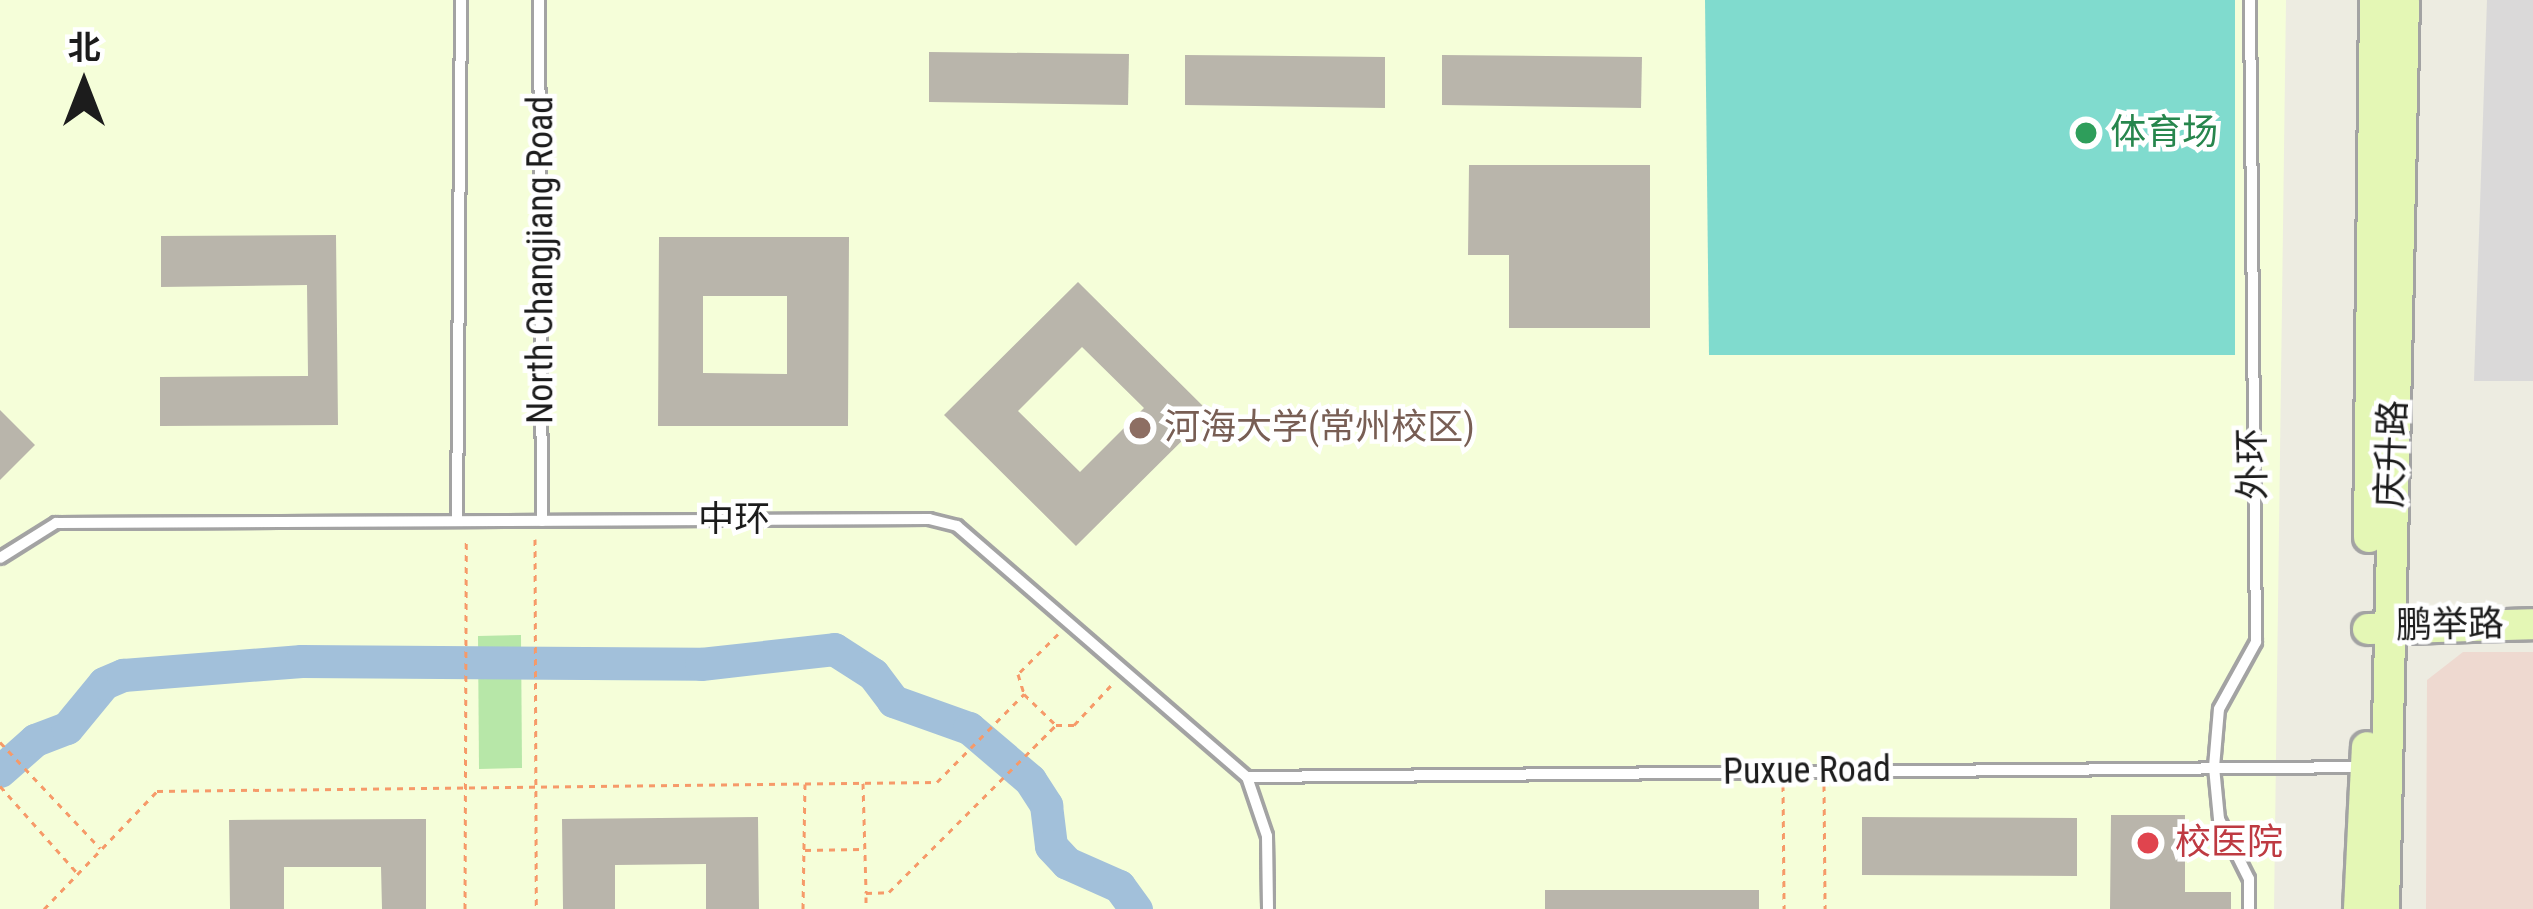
<!DOCTYPE html>
<html>
<head>
<meta charset="utf-8">
<style>
	body { margin:0 }
	#map { position:relative; width:2533px; height:909px; overflow:hidden; background:#edece1; font-family:"Roboto Condensed","Noto Sans SC",sans-serif }
	div>[style] { position:absolute }
	.residential>* { inset:0; background:#dad9d9 }
	.commercial>* { inset:0; background:#eed9d0 }
	.education>* { inset:0; background:#f5fed9 }
	.grass>* { inset:0; background:#b7e7a8 }
	.pitch>* { inset:0; background:#80dbce }
	.river>* { height:33px; margin:-16.5px; padding:0 16.5px; transform-origin:16.5px; border-radius:16.5px; background:#a2c0da }
	.building>* { inset:0; background:#b9b5ab }
	.path>* { height:3px; margin-top:-1.5px; transform-origin:0; background:repeating-linear-gradient(90deg,#f69a69 0 6px,transparent 0 12px) }
	.roads { filter:drop-shadow(3px 0 #a3a3a3) drop-shadow(-3px 0 #a3a3a3) drop-shadow(0 3px #a3a3a3) drop-shadow(0 -3px #a3a3a3) }
	.lane>* { height:10px; margin:-5px; padding:0 5px; transform-origin:5px; border-radius:5px; background:#fff }
	.secondary>* { height:30px; margin:-15px; padding:0 15px; transform-origin:15px; border-radius:15px; background:#e4f7b5 }
	.dots>* { width:33px; height:33px; translate:-50% -50%; box-sizing:border-box; border:6px solid #fff; border-radius:50% }
	span { translate:-50% -50%; white-space:nowrap; text-align:center; line-height:1.15; -webkit-text-stroke:9px #fff; paint-order:stroke }
	.leisure-label { font-size:36px; color:#27864d }
	.left { translate:0 -50%; text-align:left }
	.street-label { font-size:36px; color:#1c1c1c }
	.education-label { font-size:36px; color:#785e54 }
	.health-label { font-size:36px; color:#be3a42 }
	.north { position:absolute; left:24px; top:24px; width:120px; height:120px; -webkit-text-stroke:9px #fff; paint-order:stroke; rotate:0deg; font-size:33px; font-weight:700; line-height:48px; text-align:center; color:#1c1c1c }
	.north::after { content:''; display:block; margin:auto; width:42px; height:54px; background:#1c1c1c; clip-path:polygon(50% 0,100% 100%,50% 72%,0 100%) }
</style>
</head>
<body>
<div id="map">
	<div class="residential">
		<i style="clip-path:polygon(2487px 0,2533px 0,2533px 381px,2474px 381px)"></i>
	</div>
	<div class="commercial">
		<i style="clip-path:polygon(2463px 652px,2533px 652px,2533px 909px,2426px 909px,2427px 680px)"></i>
	</div>
	<div class="education">
		<i style="clip-path:polygon(0 0,2286px 0,2274px 909px,0 909px)"></i>
	</div>
	<div class="grass">
		<i style="clip-path:polygon(521px 635px,522px 768px,479px 769px,478px 636px)"></i>
	</div>
	<div class="pitch">
		<i style="clip-path:polygon(1705px 0,2235px 0,2235px 355px,1709px 355px)"></i>
	</div>
	<div class="river">
		<i style="left:0;top:771px;width:47px;rotate:-41.5deg"></i>
		<i style="left:35px;top:740px;width:34px;rotate:-21deg"></i>
		<i style="left:67px;top:728px;width:58px;rotate:-50.6deg"></i>
		<i style="left:104px;top:683px;width:21px;rotate:-23deg"></i>
		<i style="left:123px;top:675px;width:179px;rotate:-4.5deg"></i>
		<i style="left:301px;top:661px;width:400px;rotate:0.4deg"></i>
		<i style="left:701px;top:664px;width:134px;rotate:-6.4deg"></i>
		<i style="left:834px;top:649px;width:46px;rotate:32.7deg"></i>
		<i style="left:873px;top:674px;width:34px;rotate:53deg"></i>
		<i style="left:893px;top:701px;width:81px;rotate:19.6deg"></i>
		<i style="left:969px;top:728px;width:80px;rotate:40.4deg"></i>
		<i style="left:1030px;top:780px;width:30px;rotate:57deg"></i>
		<i style="left:1046px;top:805px;width:41px;rotate:83deg"></i>
		<i style="left:1051px;top:846px;width:23px;rotate:47deg"></i>
		<i style="left:1067px;top:863px;width:57px;rotate:23.9deg"></i>
		<i style="left:1119px;top:886px;width:29px;rotate:54deg"></i>
	</div>
	<div class="building">
		<i style="clip-path:polygon(929px 52px,1129px 54px,1128px 105px,929px 102px)"></i>
		<i style="clip-path:polygon(1185px 55px,1385px 57px,1385px 108px,1185px 105px)"></i>
		<i style="clip-path:polygon(1442px 55px,1642px 57px,1641px 108px,1442px 105px)"></i>
		<i style="clip-path:polygon(1469px 165px,1650px 165px,1650px 328px,1509px 328px,1509px 255px,1468px 255px)"></i>
		<i style="clip-path:polygon(336px 235px,338px 425px,160px 426px,160px 377px,308px 376px,307px 285px,161px 287px,161px 236px)"></i>
		<i style="clip-path:polygon(evenodd,659px 237px,849px 237px,848px 426px,658px 426px,659px 237px,703px 296px,787px 296px,787px 374px,703px 373px,703px 296px)"></i>
		<i style="clip-path:polygon(evenodd,1078px 282px,1210px 413px,1076px 546px,944px 415px,1078px 282px,1082px 347px,1144px 408px,1080px 472px,1018px 411px,1082px 347px)"></i>
		<i style="clip-path:polygon(0 410px,35px 445px,0 480px)"></i>
		<i style="clip-path:polygon(2111px 815px,2185px 815px,2185px 892px,2231px 892px,2231px 909px,2110px 909px)"></i>
		<i style="clip-path:polygon(758px 817px,759px 909px,706px 909px,706px 864px,615px 865px,615px 909px,563px 909px,562px 819px)"></i>
		<i style="clip-path:polygon(1862px 817px,2077px 818px,2077px 876px,1862px 875px)"></i>
		<i style="clip-path:polygon(426px 819px,426px 909px,382px 909px,381px 867px,284px 867px,284px 909px,230px 909px,229px 820px)"></i>
		<i style="clip-path:polygon(1545px 890px,1759px 890px,1759px 909px,1545px 909px)"></i>
	</div>
	<div class="path">
		<i style="left:535px;top:539px;width:370px;rotate:89.8deg"></i>
		<i style="left:1058px;top:634px;width:57px;rotate:135deg"></i>
		<i style="left:1018px;top:674px;width:21px;rotate:73deg"></i>
		<i style="left:1024px;top:694px;width:45px;rotate:44.1deg"></i>
		<i style="left:1056px;top:725px;width:18px"></i>
		<i style="left:1074px;top:725px;width:60px;rotate:-47deg"></i>
		<i style="left:0;top:742px;width:146px;rotate:46.7deg"></i>
		<i style="left:863px;top:783px;width:110px;rotate:88.4deg"></i>
		<i style="left:866px;top:893px;width:23px;rotate:-2deg"></i>
		<i style="left:889px;top:892px;width:236px;rotate:-45deg"></i>
		<i style="left:1783px;top:785px;width:124px;rotate:89.5deg"></i>
		<i style="left:1824px;top:785px;width:124px;rotate:89.5deg"></i>
		<i style="left:0;top:786px;width:118px;rotate:48.4deg"></i>
		<i style="left:805px;top:850px;width:56px;rotate:-1deg"></i>
		<i style="left:866px;top:897px;width:12px;rotate:90deg"></i>
		<i style="left:44px;top:909px;width:163px;rotate:-46.2deg"></i>
		<i style="left:157px;top:791px;width:780px;rotate:-0.66deg"></i>
		<i style="left:937px;top:782px;width:124px;rotate:-45.3deg"></i>
		<i style="left:465px;top:909px;width:370px;rotate:-89.8deg"></i>
		<i style="left:803px;top:909px;width:125px;rotate:-89.1deg"></i>
	</div>
	<div class="roads">
		<div class="lane">
			<i style="left:539px;top:0;width:521px;rotate:89.67deg"></i>
			<i style="left:457px;top:520px;width:520px;rotate:-89.56deg"></i>
			<i style="left:0;top:558px;width:66px;rotate:-32deg"></i>
			<i style="left:56px;top:523px;width:873px;rotate:-0.26deg"></i>
			<i style="left:929px;top:519px;width:29px;rotate:14deg"></i>
			<i style="left:957px;top:526px;width:384px;rotate:40.9deg"></i>
			<i style="left:1247px;top:777px;width:62px;rotate:71.3deg"></i>
			<i style="left:1267px;top:836px;width:73px;rotate:89.2deg"></i>
			<i style="left:1247px;top:777px;width:1113px;rotate:-0.51deg"></i>
			<i style="left:2249px;top:909px;width:30px;rotate:-90deg"></i>
			<i style="left:2249px;top:879px;width:67px;rotate:-116.6deg"></i>
			<i style="left:2219px;top:819px;width:52px;rotate:-95.5deg"></i>
			<i style="left:2214px;top:767px;width:58px;rotate:-85.1deg"></i>
			<i style="left:2219px;top:709px;width:77px;rotate:-61.1deg"></i>
			<i style="left:2256px;top:642px;width:642px;rotate:-90.54deg"></i>
		</div>
		<div class="secondary">
			<i style="left:2369px;top:537px;width:537px;rotate:-89.36deg"></i>
			<i style="left:2368px;top:629px;width:165px;rotate:-1.7deg"></i>
			<i style="left:2359px;top:909px;width:162px;rotate:-87.2deg"></i>
			<i style="left:2384px;top:909px;width:909px;rotate:-88.74deg"></i>
		</div>
	</div>
	<div class="dots">
		<i style="left:2086px;top:133px;background:#2e9e5b"></i>
		<i style="left:1140px;top:428px;background:#8d6e63"></i>
		<i style="left:2148px;top:843px;background:#e0444e"></i>
	</div>
	<div class="leisure-label">
		<span class="left" style="left:2110px;top:133px">体育场</span>
	</div>
	<div class="street-label">
		<span style="left:541px;top:260px;rotate:-90deg">North Changjiang Road</span>
		<span style="left:2392px;top:454px;rotate:-88deg">庆升路</span>
		<span style="left:2253px;top:464px;rotate:-91deg">外环</span>
		<span style="left:734px;top:520px">中环</span>
		<span style="left:2450px;top:625px;rotate:-1deg">鹏举路</span>
		<span style="left:1807px;top:771px;rotate:-1deg">Puxue Road</span>
	</div>
	<div class="education-label">
		<span class="left" style="left:1164px;top:428px">河海大学(常州校区)</span>
	</div>
	<div class="health-label">
		<span class="left" style="left:2175px;top:843px">校医院</span>
	</div>
	<div class="north">北</div>
</div>
</body>
</html>
